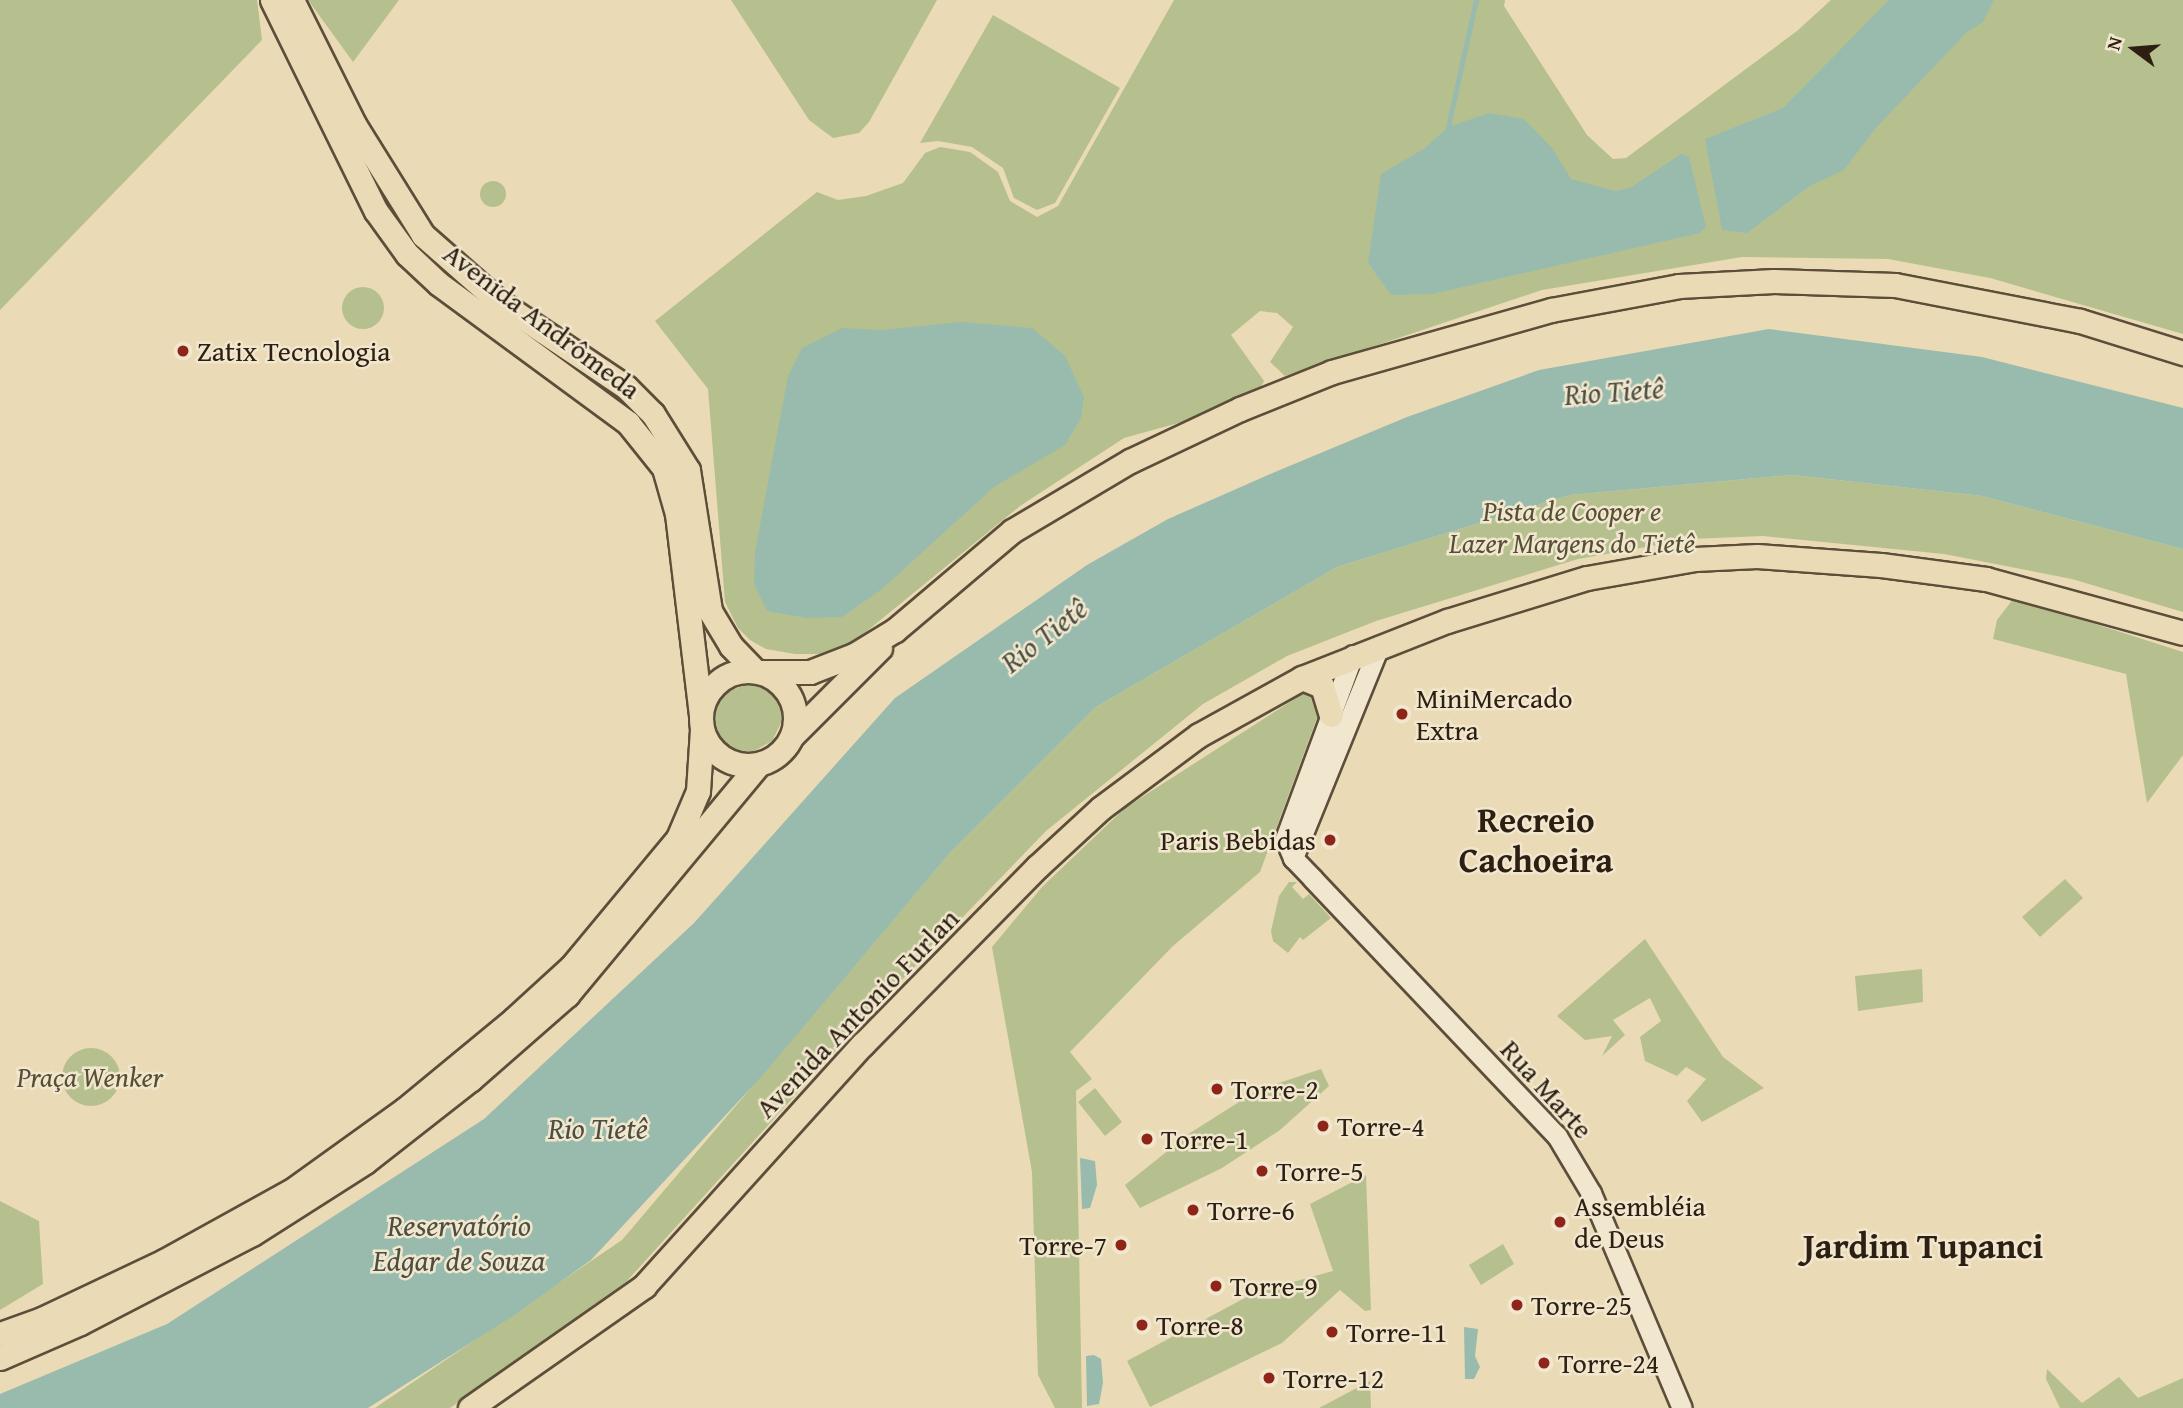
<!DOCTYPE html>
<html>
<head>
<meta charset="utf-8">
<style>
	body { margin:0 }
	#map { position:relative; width:2183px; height:1408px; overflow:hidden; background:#eadab5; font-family:"Gentium Book Plus",serif }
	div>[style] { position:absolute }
	.green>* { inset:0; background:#b6c08e }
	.round { border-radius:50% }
	.water>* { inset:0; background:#98bbad }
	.stream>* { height:4.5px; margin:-2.25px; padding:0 2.25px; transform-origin:2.25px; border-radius:2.25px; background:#98bbad }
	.roads { filter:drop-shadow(2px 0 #5c4e3a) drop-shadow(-2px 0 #5c4e3a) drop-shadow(0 2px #5c4e3a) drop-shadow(0 -2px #5c4e3a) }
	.minor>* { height:19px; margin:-9.5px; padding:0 9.5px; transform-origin:9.5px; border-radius:9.5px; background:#f1e7cf }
	.major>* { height:23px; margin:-11.5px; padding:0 11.5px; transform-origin:11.5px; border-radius:11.5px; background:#eadab5 }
	.major>.ring { margin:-11.5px; padding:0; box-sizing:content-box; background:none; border:23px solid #eadab5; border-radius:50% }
	.dots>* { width:19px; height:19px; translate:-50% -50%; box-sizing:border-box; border:4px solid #f1e7cf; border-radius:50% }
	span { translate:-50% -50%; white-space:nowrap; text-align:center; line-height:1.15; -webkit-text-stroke:5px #f1e7cf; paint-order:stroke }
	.street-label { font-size:28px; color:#2d1f11 }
	.poi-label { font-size:28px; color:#2d1f11 }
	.left { translate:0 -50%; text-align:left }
	.right { translate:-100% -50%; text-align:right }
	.park-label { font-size:28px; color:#564f36; font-style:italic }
	.water-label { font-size:30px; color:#4d4e40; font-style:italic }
	.district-label { font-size:35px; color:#2d1f11; font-weight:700 }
	.north { position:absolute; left:2099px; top:14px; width:70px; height:70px; -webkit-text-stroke:5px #f1e7cf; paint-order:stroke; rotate:286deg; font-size:19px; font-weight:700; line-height:28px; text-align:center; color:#2d1f11 }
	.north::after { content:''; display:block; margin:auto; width:24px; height:32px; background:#2d1f11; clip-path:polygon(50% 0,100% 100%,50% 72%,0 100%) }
</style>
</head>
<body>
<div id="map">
	<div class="green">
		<i style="clip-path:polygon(0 0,257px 0,262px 40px,0 310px)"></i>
		<i style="clip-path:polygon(308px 0,399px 0,353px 62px)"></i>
		<i style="clip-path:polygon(731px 0,937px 0,869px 122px,859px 133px,833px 138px,809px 120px)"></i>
		<i style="clip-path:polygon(1174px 0,1505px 0,1504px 6px,1587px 135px,1613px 159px,1626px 158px,1797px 31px,1831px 0,2183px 0,2183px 334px,1990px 278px,1888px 259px,1742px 257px,1542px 290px,1285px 376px,1270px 362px,1293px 327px,1277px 313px,1260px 311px,1231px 335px,1264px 381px,1260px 388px,1189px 420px,1124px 438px,1020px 506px,856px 640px,822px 654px,795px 654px,766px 649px,750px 640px,738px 628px,725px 602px,708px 389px,655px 321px,817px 192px,838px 200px,866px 196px,903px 183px,925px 153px,940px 147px,970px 152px,998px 172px,1010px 201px,1037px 217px,1058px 206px)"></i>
		<i style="clip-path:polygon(993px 15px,1120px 88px,1055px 203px,1037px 210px,1014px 198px,1003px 168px,972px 147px,938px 141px,920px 143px)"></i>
		<i class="round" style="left:480px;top:181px;width:26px;height:26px"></i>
		<i class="round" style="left:342px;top:287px;width:42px;height:42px"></i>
		<i style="clip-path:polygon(1792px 475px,1982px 496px,2183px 549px,2183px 612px,2072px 579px,1944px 554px,1763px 536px,1691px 539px,1578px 559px,1376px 621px,1287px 656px,1203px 704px,1046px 831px,868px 1015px,626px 1282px,450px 1408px,375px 1408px,622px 1240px,949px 854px,1096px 707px,1337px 567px,1570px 495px)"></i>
		<i style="clip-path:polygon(2014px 598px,2183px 652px,2183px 755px,2147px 803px,2126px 674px,1993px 639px,1997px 620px)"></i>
		<i style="clip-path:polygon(752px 683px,773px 689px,786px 713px,772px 741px,747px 755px,723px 744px,710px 733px,710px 712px,729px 691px)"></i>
		<i style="clip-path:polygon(1307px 691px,1312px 691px,1320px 710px,1260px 872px,1173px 946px,1070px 1052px,1092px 1079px,1076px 1091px,1082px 1408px,1055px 1408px,1038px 1375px,1032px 1172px,992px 947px,1042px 887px,1125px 808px)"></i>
		<i style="clip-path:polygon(2065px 879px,2083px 898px,2040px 937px,2022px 917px)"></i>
		<i style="clip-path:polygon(1289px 882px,1297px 882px,1292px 887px,1303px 899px,1309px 894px,1331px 918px,1303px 940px,1300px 937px,1288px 953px,1273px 941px,1271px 931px,1279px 896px)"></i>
		<i style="clip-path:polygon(1645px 939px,1723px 1057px,1764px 1088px,1702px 1122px,1687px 1101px,1706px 1079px,1686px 1067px,1677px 1076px,1645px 1061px,1640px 1037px,1661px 1021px,1650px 998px,1613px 1020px,1625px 1035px,1602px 1056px,1612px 1036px,1585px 1040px,1557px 1016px)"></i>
		<i style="clip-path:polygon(1922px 969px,1923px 1002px,1858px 1011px,1855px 976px)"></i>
		<i class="round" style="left:62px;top:1048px;width:58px;height:58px"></i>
		<i style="clip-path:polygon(1321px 1069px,1329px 1086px,1280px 1130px,1222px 1168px,1140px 1208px,1125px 1185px,1190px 1133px,1258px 1090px)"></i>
		<i style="clip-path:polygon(1095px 1088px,1122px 1122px,1105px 1136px,1078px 1102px)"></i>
		<i style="clip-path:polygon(1366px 1175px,1371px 1310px,1365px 1311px,1340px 1290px,1282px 1343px,1150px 1407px,1127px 1361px,1256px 1292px,1333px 1271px,1310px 1204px)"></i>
		<i style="clip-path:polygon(0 1201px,39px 1221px,43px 1284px,0 1310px)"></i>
		<i style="clip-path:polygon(1503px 1244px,1514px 1264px,1481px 1285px,1469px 1265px)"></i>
		<i style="clip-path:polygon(2047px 1369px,2082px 1403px,2119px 1377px,2138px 1398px,2183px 1378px,2183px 1408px,2060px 1408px,2046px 1379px)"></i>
		<i style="clip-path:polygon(1370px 1381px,1371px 1408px,1319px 1408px)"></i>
	</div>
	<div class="water">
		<i style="clip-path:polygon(1889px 0,1994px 0,1983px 22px,1967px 32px,1875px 129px,1844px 170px,1810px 186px,1747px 233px,1722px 230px,1705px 139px,1783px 108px)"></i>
		<i style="clip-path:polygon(1489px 113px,1524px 119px,1552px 148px,1571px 179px,1615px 191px,1630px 188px,1681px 154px,1689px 157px,1706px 227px,1700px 233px,1432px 294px,1391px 295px,1368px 263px,1381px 174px,1425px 148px,1448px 127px)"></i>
		<i style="clip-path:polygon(960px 322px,1032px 328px,1065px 356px,1084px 397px,1081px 418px,1065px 445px,994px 487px,882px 589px,842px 617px,807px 618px,767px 611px,754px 584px,755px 552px,788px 376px,802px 348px,842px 328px,882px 330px)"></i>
		<i style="clip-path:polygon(1769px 329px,1982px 357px,2183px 408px,2183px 549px,1982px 496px,1792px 475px,1570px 495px,1337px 567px,1096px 707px,949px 854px,762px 1076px,591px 1260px,513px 1316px,368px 1408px,0 1408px,0 1394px,167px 1324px,484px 1119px,694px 923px,895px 698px,1087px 565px,1168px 519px,1275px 472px,1407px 417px,1539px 370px)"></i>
		<i style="clip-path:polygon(1080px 1158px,1095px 1161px,1097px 1185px,1090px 1208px,1082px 1209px)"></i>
		<i style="clip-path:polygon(1464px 1327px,1478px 1329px,1475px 1356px,1480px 1367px,1474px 1379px,1465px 1379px)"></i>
		<i style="clip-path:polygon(1094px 1355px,1101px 1359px,1103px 1383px,1099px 1404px,1087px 1406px,1086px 1356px)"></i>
	</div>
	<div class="stream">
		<i style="left:1448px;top:127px;width:130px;rotate:-77.6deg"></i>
	</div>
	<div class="roads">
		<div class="minor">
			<i style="left:1353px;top:655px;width:196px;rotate:110.3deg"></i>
			<i style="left:1285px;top:839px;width:21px;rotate:67deg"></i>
			<i style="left:1293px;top:858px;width:29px;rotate:46deg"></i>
			<i style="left:1313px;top:879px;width:354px;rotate:46.5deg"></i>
			<i style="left:1557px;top:1136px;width:66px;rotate:59.2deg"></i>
			<i style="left:1591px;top:1193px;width:233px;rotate:67.1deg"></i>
			<i style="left:1293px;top:858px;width:229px;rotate:-67.9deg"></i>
		</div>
		<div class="major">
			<i style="left:272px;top:0;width:235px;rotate:63.8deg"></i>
			<i style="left:376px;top:211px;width:53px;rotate:54.2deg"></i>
			<i style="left:407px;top:254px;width:44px;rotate:43.2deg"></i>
			<i style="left:439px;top:284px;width:235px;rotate:36.3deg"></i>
			<i style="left:628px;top:423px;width:58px;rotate:51.3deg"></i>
			<i style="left:664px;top:468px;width:48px;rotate:74.2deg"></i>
			<i style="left:677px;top:514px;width:201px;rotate:83.2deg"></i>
			<i style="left:292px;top:0;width:139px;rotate:63.4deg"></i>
			<i style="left:354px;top:124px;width:131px;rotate:58.1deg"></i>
			<i style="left:423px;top:235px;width:100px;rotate:41.3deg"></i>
			<i style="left:498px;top:301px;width:154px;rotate:33.9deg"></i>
			<i style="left:626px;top:387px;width:38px;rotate:45deg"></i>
			<i style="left:653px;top:414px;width:66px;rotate:58deg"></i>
			<i style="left:688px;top:470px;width:143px;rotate:81.1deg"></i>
			<i style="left:710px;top:611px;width:41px;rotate:59deg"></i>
			<i style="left:731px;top:646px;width:35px;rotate:46deg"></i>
			<i class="ring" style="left:701px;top:671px;width:71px;height:71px"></i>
			<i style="left:762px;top:672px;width:48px"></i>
			<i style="left:810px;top:672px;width:47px;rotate:-21.1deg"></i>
			<i style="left:854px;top:655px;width:48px;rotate:-31.4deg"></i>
			<i style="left:895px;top:630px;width:153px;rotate:-40.2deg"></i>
			<i style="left:1012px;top:531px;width:137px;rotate:-30.7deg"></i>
			<i style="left:1130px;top:461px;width:122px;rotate:-25.3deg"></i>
			<i style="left:1240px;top:409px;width:99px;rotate:-21.9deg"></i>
			<i style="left:1332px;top:372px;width:228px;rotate:-15.8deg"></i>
			<i style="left:1551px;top:310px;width:130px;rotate:-10.6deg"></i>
			<i style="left:1679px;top:286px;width:95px;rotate:-3deg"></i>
			<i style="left:1774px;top:281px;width:121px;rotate:1.9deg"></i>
			<i style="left:1895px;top:285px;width:188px;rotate:11deg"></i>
			<i style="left:2080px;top:321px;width:108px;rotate:17.3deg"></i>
			<i style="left:1302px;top:678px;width:22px;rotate:22deg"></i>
			<i style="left:1322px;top:686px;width:30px;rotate:73deg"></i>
			<i style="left:793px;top:735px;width:123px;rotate:-45deg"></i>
			<i style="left:0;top:1334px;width:45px;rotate:-19.7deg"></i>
			<i style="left:42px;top:1319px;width:135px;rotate:-25.4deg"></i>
			<i style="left:164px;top:1261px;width:145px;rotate:-28.9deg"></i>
			<i style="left:291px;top:1191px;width:140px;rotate:-35.7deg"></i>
			<i style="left:405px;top:1109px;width:141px;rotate:-39.5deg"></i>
			<i style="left:514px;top:1019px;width:77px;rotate:-42.4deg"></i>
			<i style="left:571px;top:967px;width:168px;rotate:-50.3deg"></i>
			<i style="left:678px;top:838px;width:51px;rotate:-66.9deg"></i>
			<i style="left:698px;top:791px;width:62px;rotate:-86.3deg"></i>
			<i style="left:0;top:1358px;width:87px;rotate:-23.6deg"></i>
			<i style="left:80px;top:1323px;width:194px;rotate:-27.4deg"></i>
			<i style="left:252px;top:1234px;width:134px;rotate:-32.5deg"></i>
			<i style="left:365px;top:1162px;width:135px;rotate:-38.1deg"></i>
			<i style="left:471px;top:1079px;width:128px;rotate:-41.2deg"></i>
			<i style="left:567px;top:995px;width:300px;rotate:-50.3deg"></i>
			<i style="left:470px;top:1408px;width:213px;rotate:-35deg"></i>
			<i style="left:644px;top:1286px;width:326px;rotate:-47.9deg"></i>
			<i style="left:863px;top:1044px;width:248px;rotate:-45.5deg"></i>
			<i style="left:1037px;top:867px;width:87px;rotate:-42.7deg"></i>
			<i style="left:1101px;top:808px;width:122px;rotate:-36.7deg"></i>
			<i style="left:1199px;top:735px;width:118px;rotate:-29deg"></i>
			<i style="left:1302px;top:678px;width:156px;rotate:-21.5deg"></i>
			<i style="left:1447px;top:621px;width:146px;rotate:-17.1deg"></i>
			<i style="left:1587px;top:578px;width:110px;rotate:-10deg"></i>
			<i style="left:1695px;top:559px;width:62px;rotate:-2.8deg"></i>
			<i style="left:1757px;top:556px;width:124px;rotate:4.2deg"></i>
			<i style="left:1881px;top:565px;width:106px;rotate:7.6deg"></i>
			<i style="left:1986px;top:579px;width:204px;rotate:15.3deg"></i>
		</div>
	</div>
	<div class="dots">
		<i style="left:183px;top:351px;background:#8f2418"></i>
		<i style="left:1402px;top:714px;background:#8f2418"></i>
		<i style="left:1330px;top:840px;background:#8f2418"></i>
		<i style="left:1217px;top:1089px;background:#8f2418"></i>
		<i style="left:1323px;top:1126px;background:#8f2418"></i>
		<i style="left:1147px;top:1139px;background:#8f2418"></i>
		<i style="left:1262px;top:1171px;background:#8f2418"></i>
		<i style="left:1193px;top:1210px;background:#8f2418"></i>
		<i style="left:1560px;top:1222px;background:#8f2418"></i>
		<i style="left:1121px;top:1245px;background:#8f2418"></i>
		<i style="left:1216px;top:1286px;background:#8f2418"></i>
		<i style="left:1517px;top:1305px;background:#8f2418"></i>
		<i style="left:1142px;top:1325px;background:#8f2418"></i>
		<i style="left:1332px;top:1332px;background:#8f2418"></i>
		<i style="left:1544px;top:1363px;background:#8f2418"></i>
		<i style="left:1269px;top:1378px;background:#8f2418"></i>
	</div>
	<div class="street-label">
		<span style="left:542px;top:321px;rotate:37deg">Avenida Andrômeda</span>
		<span style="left:857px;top:1013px;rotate:-46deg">Avenida Antonio Furlan</span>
		<span style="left:1547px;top:1089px;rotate:48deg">Rua Marte</span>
	</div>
	<div class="poi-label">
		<span class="left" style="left:197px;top:351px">Zatix Tecnologia</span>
		<span class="left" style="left:1416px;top:714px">MiniMercado<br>Extra</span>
		<span class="right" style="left:1316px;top:840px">Paris Bebidas</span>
		<span class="left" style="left:1231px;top:1089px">Torre-2</span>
		<span class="left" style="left:1337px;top:1126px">Torre-4</span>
		<span class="left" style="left:1161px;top:1139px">Torre-1</span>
		<span class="left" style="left:1276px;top:1171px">Torre-5</span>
		<span class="left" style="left:1574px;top:1222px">Assembléia<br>de Deus</span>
		<span class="left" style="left:1207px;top:1210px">Torre-6</span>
		<span class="right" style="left:1107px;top:1245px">Torre-7</span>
		<span class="left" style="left:1230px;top:1286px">Torre-9</span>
		<span class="left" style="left:1531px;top:1305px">Torre-25</span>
		<span class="left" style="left:1156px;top:1325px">Torre-8</span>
		<span class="left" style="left:1346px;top:1332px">Torre-11</span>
		<span class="left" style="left:1558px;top:1363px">Torre-24</span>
		<span class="left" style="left:1283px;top:1378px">Torre-12</span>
	</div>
	<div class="park-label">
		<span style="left:1572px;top:527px">Pista de Cooper e<br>Lazer Margens do Tietê</span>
		<span style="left:90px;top:1077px">Praça Wenker</span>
	</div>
	<div class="water-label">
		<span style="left:1614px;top:391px;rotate:-4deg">Rio Tietê</span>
		<span style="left:1044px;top:635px;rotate:-38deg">Rio Tietê</span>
		<span style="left:598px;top:1128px">Rio Tietê</span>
		<span style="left:459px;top:1242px">Reservatório<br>Edgar de Souza</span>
	</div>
	<div class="district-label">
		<span style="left:1536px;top:840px">Recreio<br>Cachoeira</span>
		<span style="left:1923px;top:1246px">Jardim Tupanci</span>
	</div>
	<div class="north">N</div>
</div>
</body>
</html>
